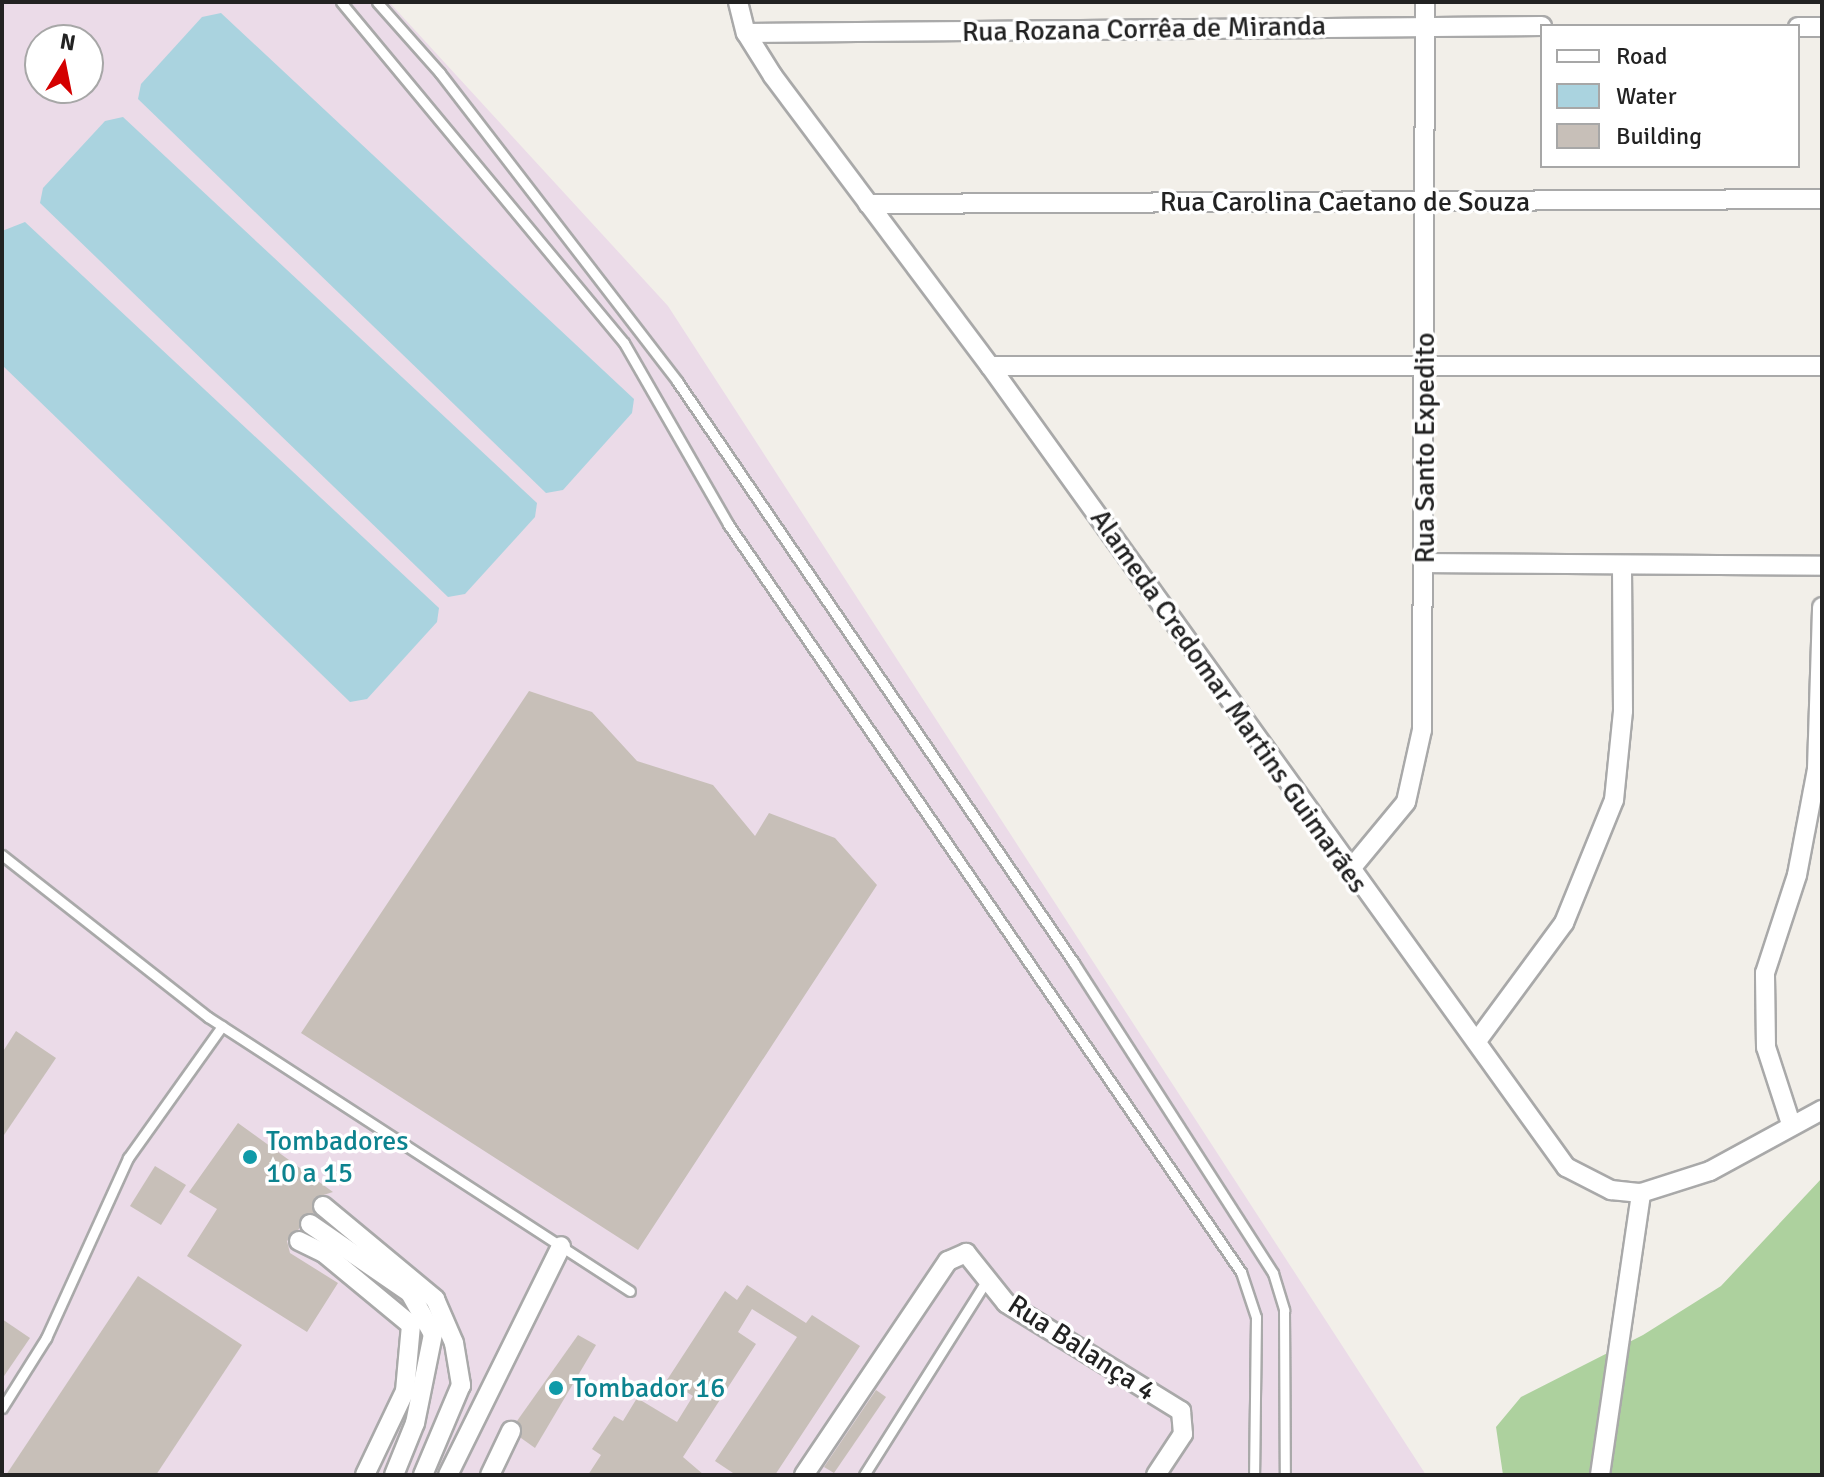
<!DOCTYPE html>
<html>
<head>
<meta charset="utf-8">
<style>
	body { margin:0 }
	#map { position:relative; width:1824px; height:1477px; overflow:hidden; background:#f2efe9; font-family:Signika,sans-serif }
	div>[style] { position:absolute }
	.industrial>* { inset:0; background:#ebdbe8 }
	.forest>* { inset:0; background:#add19e }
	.water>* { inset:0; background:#aad3df }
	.building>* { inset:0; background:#c7bfb8 }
	.roads { filter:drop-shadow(2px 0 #a9a9a9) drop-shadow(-2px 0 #a9a9a9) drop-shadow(0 2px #a9a9a9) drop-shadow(0 -2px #a9a9a9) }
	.service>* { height:9px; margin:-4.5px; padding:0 4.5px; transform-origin:4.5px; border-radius:4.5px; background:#fff }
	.minor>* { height:18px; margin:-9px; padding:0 9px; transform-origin:9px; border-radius:9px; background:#fff }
	.dots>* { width:22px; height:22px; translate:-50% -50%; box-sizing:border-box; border:4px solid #fff; border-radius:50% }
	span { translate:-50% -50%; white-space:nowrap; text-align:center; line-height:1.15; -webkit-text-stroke:7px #fff; paint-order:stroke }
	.street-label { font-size:28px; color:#222 }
	.culture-label { font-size:28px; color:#0d838f }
	.left { translate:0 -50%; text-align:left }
	.frame { position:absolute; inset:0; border:4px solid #222; pointer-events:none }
	.legend { position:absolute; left:1540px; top:24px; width:260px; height:144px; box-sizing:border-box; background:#fff; border:2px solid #a7a7a7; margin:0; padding:10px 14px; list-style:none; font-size:24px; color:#222 }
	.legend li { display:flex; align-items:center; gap:16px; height:40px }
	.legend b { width:40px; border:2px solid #a7a7a7 }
	.north { position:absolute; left:24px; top:24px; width:80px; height:80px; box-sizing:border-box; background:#fff; border:2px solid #a7a7a7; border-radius:50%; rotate:10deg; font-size:22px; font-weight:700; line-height:32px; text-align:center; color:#222 }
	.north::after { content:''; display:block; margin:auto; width:28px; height:36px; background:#d40000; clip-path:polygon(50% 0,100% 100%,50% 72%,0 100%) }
</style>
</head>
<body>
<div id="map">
	<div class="industrial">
		<i style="clip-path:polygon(evenodd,2px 2px,389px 2px,668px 306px,1426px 1475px,2px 1475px,2px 2px,40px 40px,88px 40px,88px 88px,40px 88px,40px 40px)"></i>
	</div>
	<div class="forest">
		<i style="clip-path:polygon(1822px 1178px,1822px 1475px,1503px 1475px,1496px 1427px,1521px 1397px,1643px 1335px,1721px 1286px)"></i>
	</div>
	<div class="water">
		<i style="clip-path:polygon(221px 13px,634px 399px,632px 413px,563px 490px,546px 493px,138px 99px,141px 84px,202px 17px)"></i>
		<i style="clip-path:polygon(123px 117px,537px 503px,535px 517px,465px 594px,448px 597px,40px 203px,43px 188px,105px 121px)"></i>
		<i style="clip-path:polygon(25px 222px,439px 608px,437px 622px,367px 699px,350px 702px,2px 365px,2px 231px)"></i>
	</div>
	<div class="building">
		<i style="clip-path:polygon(529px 691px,592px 712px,637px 761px,713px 785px,755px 836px,769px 813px,835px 838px,877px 885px,638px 1250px,301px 1033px)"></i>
		<i style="clip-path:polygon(16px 1031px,56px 1058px,2px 1138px,2px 1053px)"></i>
		<i style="clip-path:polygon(238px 1123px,333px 1192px,314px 1198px,314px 1213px,301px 1217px,299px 1229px,287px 1241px,290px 1253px,338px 1283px,307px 1332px,187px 1256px,217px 1209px,189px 1192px)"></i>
		<i style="clip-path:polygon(155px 1166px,186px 1185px,161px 1225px,130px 1206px)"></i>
		<i style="clip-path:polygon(138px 1276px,242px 1345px,156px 1475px,6px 1475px)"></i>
		<i style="clip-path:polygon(747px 1285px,806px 1323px,812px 1315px,860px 1346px,775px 1475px,736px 1475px,715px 1461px,797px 1337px,752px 1309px,738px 1332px,756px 1344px,683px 1457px,704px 1475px,588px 1475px,601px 1455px,592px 1449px,614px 1416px,623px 1421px,637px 1398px,677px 1422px,693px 1396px,667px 1380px,725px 1291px,737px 1300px)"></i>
		<i style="clip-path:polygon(2px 1319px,30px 1338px,2px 1379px)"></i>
		<i style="clip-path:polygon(578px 1335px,596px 1345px,535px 1448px,521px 1438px,517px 1421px)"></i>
		<i style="clip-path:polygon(876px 1390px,886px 1397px,834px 1473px,824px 1467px)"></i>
	</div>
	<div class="roads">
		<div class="service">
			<i style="left:341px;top:2px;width:443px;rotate:50.3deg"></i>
			<i style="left:624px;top:343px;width:209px;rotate:60.1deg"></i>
			<i style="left:728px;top:524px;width:907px;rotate:55.56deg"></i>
			<i style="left:1241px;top:1272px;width:47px;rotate:71.6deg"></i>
			<i style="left:1256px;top:1317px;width:158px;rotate:90.7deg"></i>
			<i style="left:377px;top:2px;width:95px;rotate:48.4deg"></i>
			<i style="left:440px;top:73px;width:389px;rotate:52.4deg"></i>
			<i style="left:677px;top:381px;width:705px;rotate:55.7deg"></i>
			<i style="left:1074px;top:963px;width:368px;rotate:57.3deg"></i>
			<i style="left:1273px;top:1273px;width:39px;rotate:73deg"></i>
			<i style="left:1284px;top:1310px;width:165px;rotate:89.7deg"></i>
			<i style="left:2px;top:855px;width:262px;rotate:38.2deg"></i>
			<i style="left:208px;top:1017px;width:503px;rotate:33deg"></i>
			<i style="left:2px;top:1408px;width:83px;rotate:-57.8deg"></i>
			<i style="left:46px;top:1338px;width:198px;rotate:-65.5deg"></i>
			<i style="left:128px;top:1158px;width:162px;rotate:-54.5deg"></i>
			<i style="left:864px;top:1475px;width:231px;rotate:-57.8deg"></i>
		</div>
		<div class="minor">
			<i style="left:738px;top:2px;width:32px;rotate:76deg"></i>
			<i style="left:746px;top:33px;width:51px;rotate:57.9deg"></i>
			<i style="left:773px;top:76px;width:362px;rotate:53.2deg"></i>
			<i style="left:990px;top:366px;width:987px;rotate:54.28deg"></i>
			<i style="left:1566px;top:1167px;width:51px;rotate:27.1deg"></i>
			<i style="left:1611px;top:1190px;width:30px;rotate:6deg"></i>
			<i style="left:1641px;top:1193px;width:72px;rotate:-17.7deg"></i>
			<i style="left:1710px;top:1171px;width:128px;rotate:-28.6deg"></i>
			<i style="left:1798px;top:27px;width:24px"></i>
			<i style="left:746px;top:33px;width:796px;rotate:-0.5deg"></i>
			<i style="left:868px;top:204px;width:954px;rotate:-0.3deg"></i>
			<i style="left:990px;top:366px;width:832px"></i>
			<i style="left:1425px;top:563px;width:397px;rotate:0.4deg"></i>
			<i style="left:1349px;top:871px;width:89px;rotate:-50.4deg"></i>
			<i style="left:1406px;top:802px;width:74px;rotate:-77.5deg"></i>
			<i style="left:1422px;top:730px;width:728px;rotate:-89.76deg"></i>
			<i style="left:1477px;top:1041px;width:147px;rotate:-53.6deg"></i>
			<i style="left:1564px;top:923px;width:133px;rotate:-67.9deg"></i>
			<i style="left:1614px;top:800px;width:89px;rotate:-84.2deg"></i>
			<i style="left:1623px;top:711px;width:145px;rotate:-90.4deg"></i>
			<i style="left:1791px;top:1124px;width:81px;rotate:-108deg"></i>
			<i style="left:1766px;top:1047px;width:74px;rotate:-90.8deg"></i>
			<i style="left:1765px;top:973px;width:103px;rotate:-71.9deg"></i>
			<i style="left:1797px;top:875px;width:108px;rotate:-79.3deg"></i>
			<i style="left:1817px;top:769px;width:162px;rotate:-88.2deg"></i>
			<i style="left:323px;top:1206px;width:146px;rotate:39.7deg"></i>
			<i style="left:435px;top:1299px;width:48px;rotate:66.6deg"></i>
			<i style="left:454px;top:1343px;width:43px;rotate:80.5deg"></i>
			<i style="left:461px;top:1385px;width:98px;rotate:112.9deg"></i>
			<i style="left:310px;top:1224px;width:121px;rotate:34.6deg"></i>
			<i style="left:410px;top:1293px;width:47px;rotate:60.7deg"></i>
			<i style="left:433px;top:1334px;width:91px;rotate:101.4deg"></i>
			<i style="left:415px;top:1423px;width:56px;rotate:112deg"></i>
			<i style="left:299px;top:1241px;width:28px;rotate:26deg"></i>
			<i style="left:324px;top:1253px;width:113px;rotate:39.6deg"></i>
			<i style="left:411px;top:1325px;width:66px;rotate:95.2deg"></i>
			<i style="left:405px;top:1391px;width:93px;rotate:115.5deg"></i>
			<i style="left:448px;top:1475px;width:255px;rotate:-63.7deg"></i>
			<i style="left:490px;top:1475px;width:49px;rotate:-64.5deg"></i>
			<i style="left:804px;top:1475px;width:258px;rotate:-56.1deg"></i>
			<i style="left:948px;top:1261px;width:20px;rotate:-24deg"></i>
			<i style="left:966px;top:1253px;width:64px;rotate:51.3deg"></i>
			<i style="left:1006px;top:1303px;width:206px;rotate:31.7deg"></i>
			<i style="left:1181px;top:1411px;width:23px;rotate:85deg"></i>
			<i style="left:1183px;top:1434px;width:49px;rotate:123.4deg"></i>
			<i style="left:1600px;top:1475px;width:285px;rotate:-81.7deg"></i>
		</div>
	</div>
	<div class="dots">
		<i style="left:250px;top:1157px;background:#0f9aa8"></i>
		<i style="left:556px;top:1388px;background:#0f9aa8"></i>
	</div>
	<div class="street-label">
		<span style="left:1144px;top:29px;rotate:-1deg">Rua Rozana Corrêa de Miranda</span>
		<span style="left:1345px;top:202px">Rua Carolina Caetano de Souza</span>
		<span style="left:1425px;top:448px;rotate:-90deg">Rua Santo Expedito</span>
		<span style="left:1229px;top:701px;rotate:55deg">Alameda Credomar Martins Guimarães</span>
		<span style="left:1082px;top:1348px;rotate:33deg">Rua Balança 4</span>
	</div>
	<div class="culture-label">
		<span class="left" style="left:266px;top:1157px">Tombadores<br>10 a 15</span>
		<span class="left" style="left:572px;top:1388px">Tombador 16</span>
	</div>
	<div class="frame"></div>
	<ul class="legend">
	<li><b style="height:10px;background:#fff"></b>Road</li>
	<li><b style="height:22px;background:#aad3df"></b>Water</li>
	<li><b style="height:22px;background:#c7bfb8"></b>Building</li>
	</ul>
	<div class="north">N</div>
</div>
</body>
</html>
